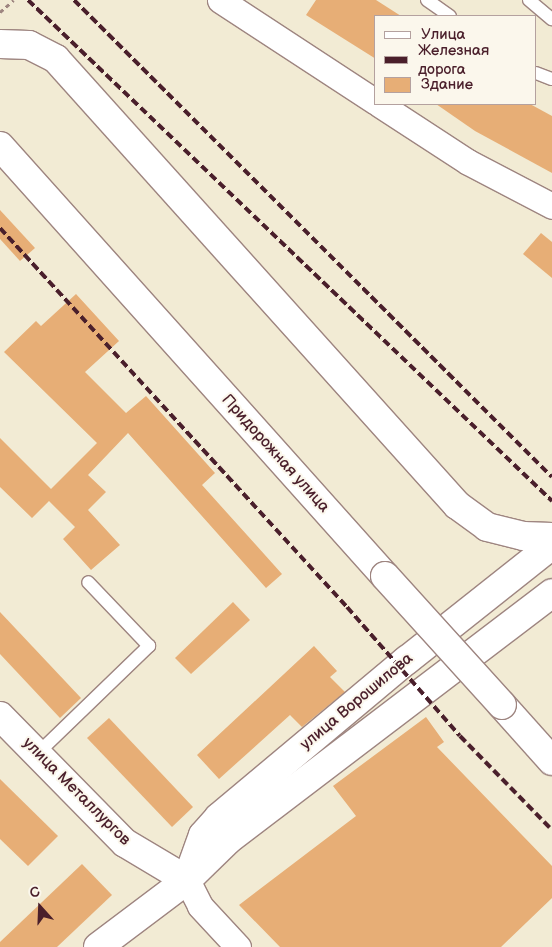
<!DOCTYPE html>
<html>
<head>
<meta charset="utf-8">
<style>
	body { margin:0 }
	#map { position:relative; width:552px; height:947px; overflow:hidden; background:#f2ebd4; font-family:"Balsamiq Sans",sans-serif }
	div>[style] { position:absolute }
	.building>* { inset:0; background:#e7ae76 }
	.path>* { height:3px; margin-top:-1.5px; transform-origin:0; background:repeating-linear-gradient(90deg,#9e8580 0 4px,transparent 0 8px) }
	.roads { filter:drop-shadow(1px 0 #9e8580) drop-shadow(-1px 0 #9e8580) drop-shadow(0 1px #9e8580) drop-shadow(0 -1px #9e8580) }
	.lane>* { height:12px; margin:-6px; padding:0 6px; transform-origin:6px; border-radius:6px; background:#fff }
	.street>* { height:25px; margin:-12.5px; padding:0 12.5px; transform-origin:12.5px; border-radius:12.5px; background:#fff }
	.secondary>* { height:28px; margin:-14px; padding:0 14px; transform-origin:14px; border-radius:14px; background:#fff }
	.rail>* { height:4px; margin-top:-2px; transform-origin:0; background:repeating-linear-gradient(90deg,#4a1f2b 0 8px,transparent 0 12px) }
	.bridges { filter:drop-shadow(1px 0 #9e8580) drop-shadow(-1px 0 #9e8580) drop-shadow(0 1px #9e8580) drop-shadow(0 -1px #9e8580) }
	.secondary-bridge>* { height:28px; margin:-14px; padding:0 14px; transform-origin:14px; border-radius:14px; background:#fff }
	span { translate:-50% -50%; white-space:nowrap; text-align:center; line-height:1.15; -webkit-text-stroke:4px #fbf7ec; paint-order:stroke }
	.street-label { font-size:16px; color:#4a1f2b }
	.legend { position:absolute; left:374px; top:15px; width:162px; height:90px; box-sizing:border-box; background:#fbf7ec; border:1px solid #b4a19f; margin:0; padding:6px 9px; list-style:none; font-size:15px; color:#4a1f2b }
	.legend li { display:flex; align-items:center; gap:10px; height:25px }
	.legend b { width:25px; border:1px solid #b4a19f }
	.north { position:absolute; left:15px; top:882px; width:50px; height:50px; -webkit-text-stroke:4px #fbf7ec; paint-order:stroke; rotate:340deg; font-size:14px; font-weight:700; line-height:20px; text-align:center; color:#4a1f2b }
	.north::after { content:''; display:block; margin:auto; width:18px; height:22px; background:#4a1f2b; clip-path:polygon(50% 0,100% 100%,50% 72%,0 100%) }
</style>
</head>
<body>
<div id="map">
	<div class="building">
		<i style="clip-path:polygon(316px 0,376px 0,401px 16px,376px 16px,376px 59px,306px 15px)"></i>
		<i style="clip-path:polygon(436px 104px,530px 104px,552px 116px,552px 173px,475px 131px)"></i>
		<i style="clip-path:polygon(0 210px,35px 248px,20px 261px,0 239px)"></i>
		<i style="clip-path:polygon(541px 233px,552px 242px,552px 278px,523px 254px)"></i>
		<i style="clip-path:polygon(76px 294px,119px 341px,85px 372px,126px 413px,146px 396px,215px 473px,202px 485px,282px 574px,266px 588px,128px 433px,88px 475px,106px 492px,88px 510px,120px 545px,91px 570px,63px 539px,75px 527px,49px 501px,32px 518px,0 487px,0 438px,51px 489px,97px 443px,4px 352px,36px 321px,41px 326px)"></i>
		<i style="clip-path:polygon(233px 602px,250px 620px,191px 674px,175px 658px)"></i>
		<i style="clip-path:polygon(0 612px,81px 698px,60px 718px,0 654px)"></i>
		<i style="clip-path:polygon(314px 646px,337px 671px,330px 677px,345px 692px,302px 727px,290px 715px,219px 779px,197px 755px)"></i>
		<i style="clip-path:polygon(426px 717px,444px 742px,437px 747px,552px 866px,552px 898px,501px 947px,280px 947px,239px 905px,356px 816px,333px 786px)"></i>
		<i style="clip-path:polygon(109px 718px,193px 807px,172px 827px,87px 738px)"></i>
		<i style="clip-path:polygon(0 779px,58px 836px,28px 866px,0 839px)"></i>
		<i style="clip-path:polygon(82px 864px,112px 895px,57px 947px,0 947px,0 942px)"></i>
	</div>
	<div class="path">
		<i style="left:0;top:12px;width:18px;rotate:-41deg"></i>
	</div>
	<div class="roads">
		<div class="lane">
			<i style="left:427px;top:0;width:28px;rotate:35deg"></i>
			<i style="left:529px;top:0;width:30px;rotate:40deg"></i>
			<i style="left:536px;top:73px;width:17px;rotate:21deg"></i>
			<i style="left:37px;top:754px;width:156px;rotate:-44deg"></i>
			<i style="left:149px;top:646px;width:88px;rotate:-133.6deg"></i>
		</div>
		<div class="street">
			<i style="left:220px;top:0;width:186px;rotate:33.2deg"></i>
			<i style="left:379px;top:104px;width:106px;rotate:33.1deg"></i>
			<i style="left:468px;top:162px;width:95px;rotate:27.6deg"></i>
			<i style="left:187px;top:880px;width:29px;rotate:63deg"></i>
			<i style="left:200px;top:906px;width:56px;rotate:47.2deg"></i>
		</div>
		<div class="secondary">
			<i style="left:0;top:44px;width:29px;rotate:2deg"></i>
			<i style="left:29px;top:45px;width:30px;rotate:27deg"></i>
			<i style="left:56px;top:59px;width:600px;rotate:48.04deg"></i>
			<i style="left:457px;top:505px;width:37px;rotate:36deg"></i>
			<i style="left:487px;top:527px;width:37px;rotate:14deg"></i>
			<i style="left:523px;top:536px;width:29px;rotate:2deg"></i>
			<i style="left:0;top:146px;width:577px;rotate:48.16deg"></i>
			<i style="left:502px;top:705px;width:75px;rotate:48.2deg"></i>
			<i style="left:0;top:716px;width:178px;rotate:45.5deg"></i>
			<i style="left:125px;top:843px;width:72px;rotate:30.8deg"></i>
			<i style="left:189px;top:874px;width:41px;rotate:-70.3deg"></i>
			<i style="left:203px;top:835px;width:24px;rotate:-48deg"></i>
			<i style="left:219px;top:817px;width:245px;rotate:-39.9deg"></i>
			<i style="left:407px;top:660px;width:185px;rotate:-38.4deg"></i>
			<i style="left:98px;top:947px;width:111px;rotate:-37deg"></i>
			<i style="left:187px;top:880px;width:57px;rotate:-44.3deg"></i>
			<i style="left:228px;top:840px;width:407px;rotate:-37.3deg"></i>
		</div>
	</div>
	<div class="rail">
		<i style="left:28px;top:0;width:725px;rotate:43.71deg"></i>
		<i style="left:74px;top:0;width:675px;rotate:44.94deg"></i>
		<i style="left:0;top:228px;width:514px;rotate:47.52deg"></i>
		<i style="left:347px;top:607px;width:171px;rotate:48.8deg"></i>
		<i style="left:460px;top:736px;width:132px;rotate:45.6deg"></i>
	</div>
	<div class="bridges">
		<div class="secondary-bridge">
			<i style="left:385px;top:576px;width:174px;rotate:47.8deg"></i>
		</div>
	</div>
	<div class="street-label">
		<span style="left:275px;top:454px;rotate:48deg">Придорожная улица</span>
		<span style="left:357px;top:702px;rotate:-40deg">улица Ворошилова</span>
		<span style="left:76px;top:792px;rotate:45deg">улица Металлургов</span>
	</div>
	<ul class="legend">
	<li><b style="height:6px;background:#fff"></b>Улица</li>
	<li><b style="height:6px;background:#4a1f2b"></b>Железная дорога</li>
	<li><b style="height:14px;background:#e7ae76"></b>Здание</li>
	</ul>
	<div class="north">С</div>
</div>
</body>
</html>
